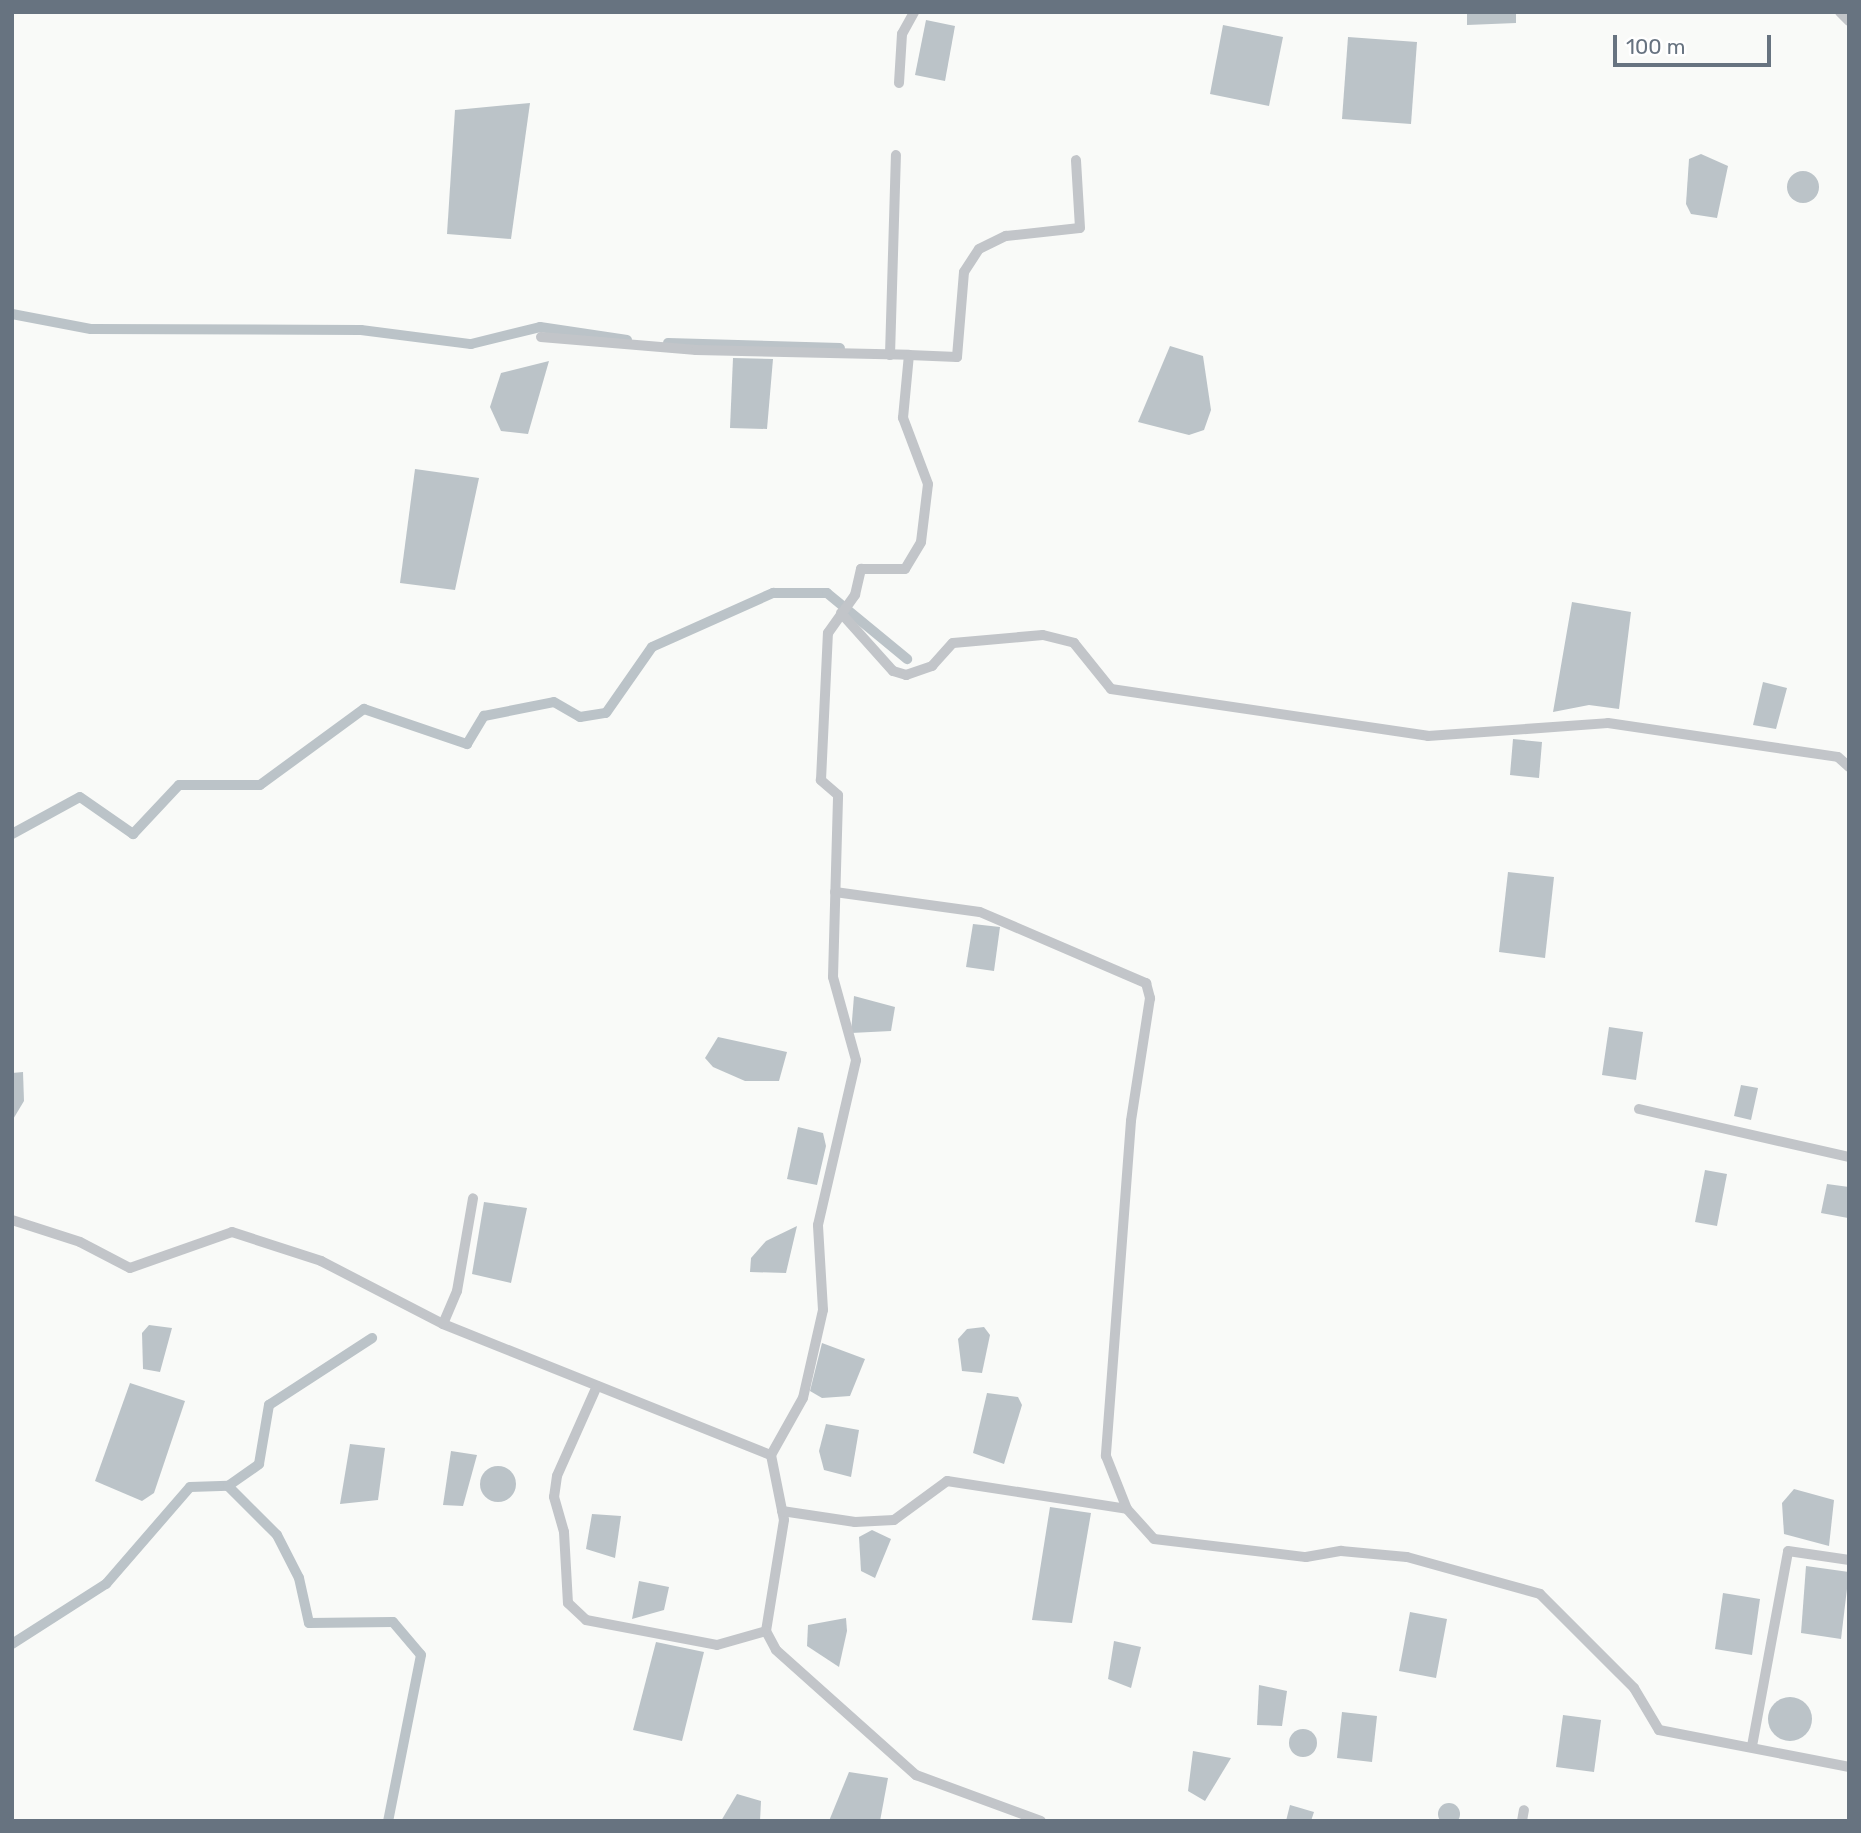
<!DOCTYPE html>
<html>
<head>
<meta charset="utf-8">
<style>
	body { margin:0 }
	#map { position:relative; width:1861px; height:1833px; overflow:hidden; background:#f9faf8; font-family:Rubik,sans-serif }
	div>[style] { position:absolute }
	.water>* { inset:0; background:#bbc3c8 }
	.round { border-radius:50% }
	.canal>* { height:10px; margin:-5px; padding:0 5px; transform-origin:5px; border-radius:5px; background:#bbc3c8 }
	.minor>* { height:10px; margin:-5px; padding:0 5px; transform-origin:5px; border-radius:5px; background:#c2c5c9 }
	span { translate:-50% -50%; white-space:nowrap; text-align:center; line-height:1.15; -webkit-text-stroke:7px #fff; paint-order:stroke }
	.frame { position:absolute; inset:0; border:14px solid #677380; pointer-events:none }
	.scale { position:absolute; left:1613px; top:35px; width:158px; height:32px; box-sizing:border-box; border:4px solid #677380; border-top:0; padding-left:9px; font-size:21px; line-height:24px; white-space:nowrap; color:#677380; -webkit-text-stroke:5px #fff; paint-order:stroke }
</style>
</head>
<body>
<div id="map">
	<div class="water">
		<i style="clip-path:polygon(1467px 12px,1516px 12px,1516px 23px,1467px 25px)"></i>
		<i style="clip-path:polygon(926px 20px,955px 26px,945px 81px,915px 75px)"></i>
		<i style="clip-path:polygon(1223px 25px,1283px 37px,1269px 106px,1210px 94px)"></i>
		<i style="clip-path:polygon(1348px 37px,1417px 42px,1411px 124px,1342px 119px)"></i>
		<i style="clip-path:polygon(530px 103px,511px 239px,447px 234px,455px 110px)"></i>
		<i style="clip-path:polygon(1701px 154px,1728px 166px,1717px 218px,1691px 214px,1686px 204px,1689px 159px)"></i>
		<i class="round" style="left:1787px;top:171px;width:32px;height:32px"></i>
		<i style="clip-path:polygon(1170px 346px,1203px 356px,1211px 410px,1204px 430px,1189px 435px,1138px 422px)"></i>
		<i style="clip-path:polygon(733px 358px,773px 359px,767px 429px,730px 428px)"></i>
		<i style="clip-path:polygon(549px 361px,528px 434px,501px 431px,490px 407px,501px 373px)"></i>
		<i style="clip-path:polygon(415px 469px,479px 478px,455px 590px,400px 583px)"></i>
		<i style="clip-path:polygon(1572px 602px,1631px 612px,1619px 709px,1589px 705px,1553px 712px)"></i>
		<i style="clip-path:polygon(1763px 682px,1787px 688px,1776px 729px,1753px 725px)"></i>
		<i style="clip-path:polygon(1513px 739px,1542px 742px,1539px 778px,1510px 775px)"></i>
		<i style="clip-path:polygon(1508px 872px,1554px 877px,1545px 958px,1499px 952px)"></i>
		<i style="clip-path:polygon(973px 924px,1000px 927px,994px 971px,966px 967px)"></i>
		<i style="clip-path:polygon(854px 996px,895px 1007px,891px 1031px,851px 1033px)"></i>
		<i style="clip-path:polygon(1609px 1027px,1643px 1032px,1636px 1080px,1602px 1075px)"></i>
		<i style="clip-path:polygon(718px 1037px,787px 1052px,779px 1081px,745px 1081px,713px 1067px,705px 1058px)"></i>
		<i style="clip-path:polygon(23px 1072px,24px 1101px,12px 1121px,12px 1073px)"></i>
		<i style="clip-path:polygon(1741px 1085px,1758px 1088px,1751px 1120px,1734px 1116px)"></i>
		<i style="clip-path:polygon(798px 1127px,823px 1133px,826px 1146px,817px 1185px,787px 1179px)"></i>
		<i style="clip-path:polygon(1705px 1170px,1727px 1174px,1717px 1226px,1695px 1222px)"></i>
		<i style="clip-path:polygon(1827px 1184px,1849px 1187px,1848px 1218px,1821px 1213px)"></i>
		<i style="clip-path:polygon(484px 1202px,527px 1208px,511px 1283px,472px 1274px)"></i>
		<i style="clip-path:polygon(797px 1226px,786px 1273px,750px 1272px,751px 1258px,766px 1241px)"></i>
		<i style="clip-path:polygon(149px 1325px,172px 1328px,160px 1372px,143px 1369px,142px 1333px)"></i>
		<i style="clip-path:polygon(984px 1327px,990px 1335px,982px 1373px,962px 1371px,958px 1339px,967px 1329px)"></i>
		<i style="clip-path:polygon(822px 1343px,865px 1359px,850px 1396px,822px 1398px,810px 1391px)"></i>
		<i style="clip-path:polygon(130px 1383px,185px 1401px,154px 1493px,142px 1501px,95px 1481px)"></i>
		<i style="clip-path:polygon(987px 1393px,1018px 1397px,1022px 1405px,1004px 1464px,973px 1453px)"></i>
		<i style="clip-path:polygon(826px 1424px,859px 1430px,851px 1477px,824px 1470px,819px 1451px)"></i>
		<i style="clip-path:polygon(350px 1444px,385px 1448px,378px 1500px,340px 1504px)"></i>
		<i style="clip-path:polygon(451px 1451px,477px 1455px,463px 1506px,443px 1505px)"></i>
		<i class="round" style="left:480px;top:1466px;width:36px;height:36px"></i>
		<i style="clip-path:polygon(1794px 1489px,1834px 1500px,1829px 1546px,1784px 1534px,1782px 1503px)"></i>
		<i style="clip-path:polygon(1050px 1507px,1091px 1513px,1072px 1623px,1032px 1620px)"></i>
		<i style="clip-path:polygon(592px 1514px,621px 1516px,615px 1558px,586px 1549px)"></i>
		<i style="clip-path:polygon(872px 1530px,891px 1539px,875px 1578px,861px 1571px,859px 1537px)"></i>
		<i style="clip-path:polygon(1806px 1566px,1849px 1572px,1841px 1639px,1801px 1633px)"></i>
		<i style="clip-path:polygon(639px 1581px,669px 1587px,664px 1610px,632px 1619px)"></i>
		<i style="clip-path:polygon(1723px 1593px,1760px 1599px,1752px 1655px,1715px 1649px)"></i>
		<i style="clip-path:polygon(1410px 1612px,1447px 1619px,1436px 1678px,1399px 1671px)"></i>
		<i style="clip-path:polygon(846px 1618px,847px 1631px,839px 1667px,807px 1646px,808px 1625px)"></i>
		<i style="clip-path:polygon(1114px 1641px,1141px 1647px,1131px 1688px,1108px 1679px)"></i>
		<i style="clip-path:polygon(656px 1642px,704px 1652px,682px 1741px,633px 1730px)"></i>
		<i style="clip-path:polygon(1259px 1685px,1287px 1691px,1282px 1726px,1257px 1725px)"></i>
		<i class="round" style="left:1768px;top:1697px;width:44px;height:44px"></i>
		<i style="clip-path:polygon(1342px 1712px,1377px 1716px,1372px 1762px,1337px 1758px)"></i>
		<i style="clip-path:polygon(1563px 1715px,1601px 1720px,1594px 1772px,1556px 1767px)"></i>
		<i class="round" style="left:1289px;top:1729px;width:28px;height:28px"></i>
		<i style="clip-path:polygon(1193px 1751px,1231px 1758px,1205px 1801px,1188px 1791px)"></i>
		<i style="clip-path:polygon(849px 1772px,888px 1778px,880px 1821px,829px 1821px)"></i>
		<i style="clip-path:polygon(737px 1794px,761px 1801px,760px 1821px,721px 1821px)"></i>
		<i class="round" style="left:1438px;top:1803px;width:22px;height:22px"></i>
		<i style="clip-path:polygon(1290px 1805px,1314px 1812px,1311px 1821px,1286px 1821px)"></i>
	</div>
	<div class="canal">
		<i style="left:12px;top:314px;width:80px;rotate:10.8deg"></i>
		<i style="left:91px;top:329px;width:270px;rotate:0.2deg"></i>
		<i style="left:361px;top:330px;width:111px;rotate:7.3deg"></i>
		<i style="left:471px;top:344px;width:71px;rotate:-13.8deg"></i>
		<i style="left:540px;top:327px;width:88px;rotate:8.5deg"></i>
		<i style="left:668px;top:343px;width:172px;rotate:1.7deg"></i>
		<i style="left:12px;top:834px;width:77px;rotate:-28.6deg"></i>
		<i style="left:80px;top:797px;width:65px;rotate:34.9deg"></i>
		<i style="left:133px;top:834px;width:67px;rotate:-46.8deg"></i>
		<i style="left:179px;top:785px;width:81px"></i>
		<i style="left:260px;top:785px;width:129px;rotate:-36.2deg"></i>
		<i style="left:364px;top:709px;width:109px;rotate:18.8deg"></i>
		<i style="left:467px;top:744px;width:33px;rotate:-59deg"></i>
		<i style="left:484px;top:716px;width:71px;rotate:-11.3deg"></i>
		<i style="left:554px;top:702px;width:30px;rotate:30deg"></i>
		<i style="left:580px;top:717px;width:26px;rotate:-9deg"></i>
		<i style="left:606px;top:713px;width:80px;rotate:-55.1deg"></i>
		<i style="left:652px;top:647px;width:133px;rotate:-24.1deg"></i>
		<i style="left:773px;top:593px;width:54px"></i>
		<i style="left:827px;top:593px;width:104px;rotate:39.5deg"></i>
		<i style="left:228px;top:1486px;width:69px;rotate:45deg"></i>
		<i style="left:277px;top:1535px;width:48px;rotate:62.9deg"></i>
		<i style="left:299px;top:1578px;width:46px;rotate:77.5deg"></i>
		<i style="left:309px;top:1623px;width:84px;rotate:-0.7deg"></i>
		<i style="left:393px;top:1622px;width:43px;rotate:49.7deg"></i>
		<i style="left:421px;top:1655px;width:169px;rotate:101.2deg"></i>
		<i style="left:12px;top:1644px;width:112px;rotate:-32.6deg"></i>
		<i style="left:106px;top:1584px;width:128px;rotate:-49.1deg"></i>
		<i style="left:190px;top:1487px;width:38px;rotate:-2deg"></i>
		<i style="left:228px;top:1486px;width:38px;rotate:-35deg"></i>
		<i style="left:259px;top:1464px;width:60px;rotate:-80.4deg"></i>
		<i style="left:269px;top:1405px;width:123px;rotate:-33deg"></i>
	</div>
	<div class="minor">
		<i style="left:1840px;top:12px;width:13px;rotate:45deg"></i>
		<i style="left:899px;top:83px;width:49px;rotate:-86.5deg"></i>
		<i style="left:902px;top:34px;width:25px;rotate:-61deg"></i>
		<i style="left:541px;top:337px;width:156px;rotate:4.8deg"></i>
		<i style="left:696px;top:350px;width:213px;rotate:1.3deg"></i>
		<i style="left:890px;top:355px;width:200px;rotate:-88.3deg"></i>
		<i style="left:841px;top:613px;width:78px;rotate:48.1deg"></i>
		<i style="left:893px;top:671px;width:14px;rotate:17deg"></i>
		<i style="left:906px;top:675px;width:28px;rotate:-19deg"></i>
		<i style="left:932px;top:666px;width:31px;rotate:-48deg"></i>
		<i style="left:953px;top:643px;width:90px;rotate:-5.1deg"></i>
		<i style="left:1043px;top:635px;width:32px;rotate:14deg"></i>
		<i style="left:1074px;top:643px;width:59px;rotate:51.2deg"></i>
		<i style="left:1111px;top:689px;width:320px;rotate:8.4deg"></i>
		<i style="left:1428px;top:736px;width:180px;rotate:-4.1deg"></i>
		<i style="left:1608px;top:723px;width:232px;rotate:8.4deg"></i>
		<i style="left:1838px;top:757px;width:15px;rotate:42deg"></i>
		<i style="left:835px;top:892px;width:146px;rotate:7.9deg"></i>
		<i style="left:980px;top:912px;width:181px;rotate:23.2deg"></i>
		<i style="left:1146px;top:983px;width:16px;rotate:75deg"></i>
		<i style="left:1150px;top:998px;width:124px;rotate:98.8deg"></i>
		<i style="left:1131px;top:1121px;width:336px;rotate:94.3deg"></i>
		<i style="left:1106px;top:1456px;width:57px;rotate:68.4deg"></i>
		<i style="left:1127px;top:1509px;width:40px;rotate:48deg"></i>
		<i style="left:1154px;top:1539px;width:153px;rotate:6.8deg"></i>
		<i style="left:1306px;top:1557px;width:36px;rotate:-10deg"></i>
		<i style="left:1341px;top:1551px;width:66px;rotate:5.2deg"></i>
		<i style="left:1407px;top:1557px;width:138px;rotate:15.5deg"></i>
		<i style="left:1540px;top:1594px;width:133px;rotate:45deg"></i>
		<i style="left:1634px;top:1688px;width:49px;rotate:59.2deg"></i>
		<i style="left:1659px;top:1730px;width:194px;rotate:11deg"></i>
		<i style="left:1639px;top:1109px;width:215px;rotate:12.9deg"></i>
		<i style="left:12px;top:1220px;width:71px;rotate:17.9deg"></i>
		<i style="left:80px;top:1242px;width:56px;rotate:27.5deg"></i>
		<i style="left:130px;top:1268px;width:108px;rotate:-19.4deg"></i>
		<i style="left:232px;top:1232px;width:94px;rotate:18deg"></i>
		<i style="left:321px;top:1261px;width:137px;rotate:27.3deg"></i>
		<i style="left:443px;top:1324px;width:353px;rotate:21.8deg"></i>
		<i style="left:771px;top:1455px;width:66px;rotate:78.7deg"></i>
		<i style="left:784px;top:1520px;width:112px;rotate:99.2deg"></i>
		<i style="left:766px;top:1631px;width:21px;rotate:62deg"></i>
		<i style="left:776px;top:1650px;width:188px;rotate:41.8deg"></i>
		<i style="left:916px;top:1775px;width:133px;rotate:20.2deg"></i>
		<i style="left:443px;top:1324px;width:36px;rotate:-67deg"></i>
		<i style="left:457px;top:1291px;width:94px;rotate:-80.2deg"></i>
		<i style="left:597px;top:1386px;width:98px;rotate:114deg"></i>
		<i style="left:557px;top:1476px;width:21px;rotate:98deg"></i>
		<i style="left:554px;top:1497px;width:36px;rotate:74deg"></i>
		<i style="left:564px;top:1532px;width:71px;rotate:86.8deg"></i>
		<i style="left:568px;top:1603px;width:25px;rotate:43deg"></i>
		<i style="left:586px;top:1620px;width:133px;rotate:10.8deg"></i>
		<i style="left:717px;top:1645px;width:51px;rotate:-15.9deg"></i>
		<i style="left:771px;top:1455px;width:65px;rotate:-60.7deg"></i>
		<i style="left:803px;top:1398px;width:90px;rotate:-77.2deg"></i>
		<i style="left:823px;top:1310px;width:85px;rotate:-93.4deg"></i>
		<i style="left:818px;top:1225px;width:169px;rotate:-77deg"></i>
		<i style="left:856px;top:1060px;width:86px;rotate:-105.5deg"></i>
		<i style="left:833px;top:977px;width:182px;rotate:-88.4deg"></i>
		<i style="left:838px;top:795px;width:23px;rotate:-139deg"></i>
		<i style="left:821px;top:780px;width:147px;rotate:-87.3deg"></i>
		<i style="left:828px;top:633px;width:47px;rotate:-54.6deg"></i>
		<i style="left:855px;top:595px;width:27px;rotate:-77deg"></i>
		<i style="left:861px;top:569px;width:44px"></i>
		<i style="left:905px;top:569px;width:31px;rotate:-59deg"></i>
		<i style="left:921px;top:542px;width:58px;rotate:-83.1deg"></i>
		<i style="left:928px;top:484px;width:71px;rotate:-110.7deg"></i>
		<i style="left:903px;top:418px;width:63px;rotate:-84.6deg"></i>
		<i style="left:909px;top:355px;width:48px;rotate:2.4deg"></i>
		<i style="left:957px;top:357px;width:85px;rotate:-85.3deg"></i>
		<i style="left:964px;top:272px;width:27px;rotate:-57deg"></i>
		<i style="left:979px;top:249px;width:30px;rotate:-26deg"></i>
		<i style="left:1006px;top:236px;width:74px;rotate:-6.2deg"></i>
		<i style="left:1080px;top:228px;width:68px;rotate:-93.4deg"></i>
		<i style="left:782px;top:1511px;width:74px;rotate:8.6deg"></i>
		<i style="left:855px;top:1522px;width:39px;rotate:-3deg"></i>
		<i style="left:894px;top:1520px;width:66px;rotate:-36.3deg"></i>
		<i style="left:947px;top:1481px;width:182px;rotate:8.8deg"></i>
		<i style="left:1752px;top:1746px;width:198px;rotate:-79.5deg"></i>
		<i style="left:1788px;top:1551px;width:62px;rotate:8.4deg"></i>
		<i style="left:1522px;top:1821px;width:11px;rotate:-80deg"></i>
	</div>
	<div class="frame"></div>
	<div class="scale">100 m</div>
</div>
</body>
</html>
